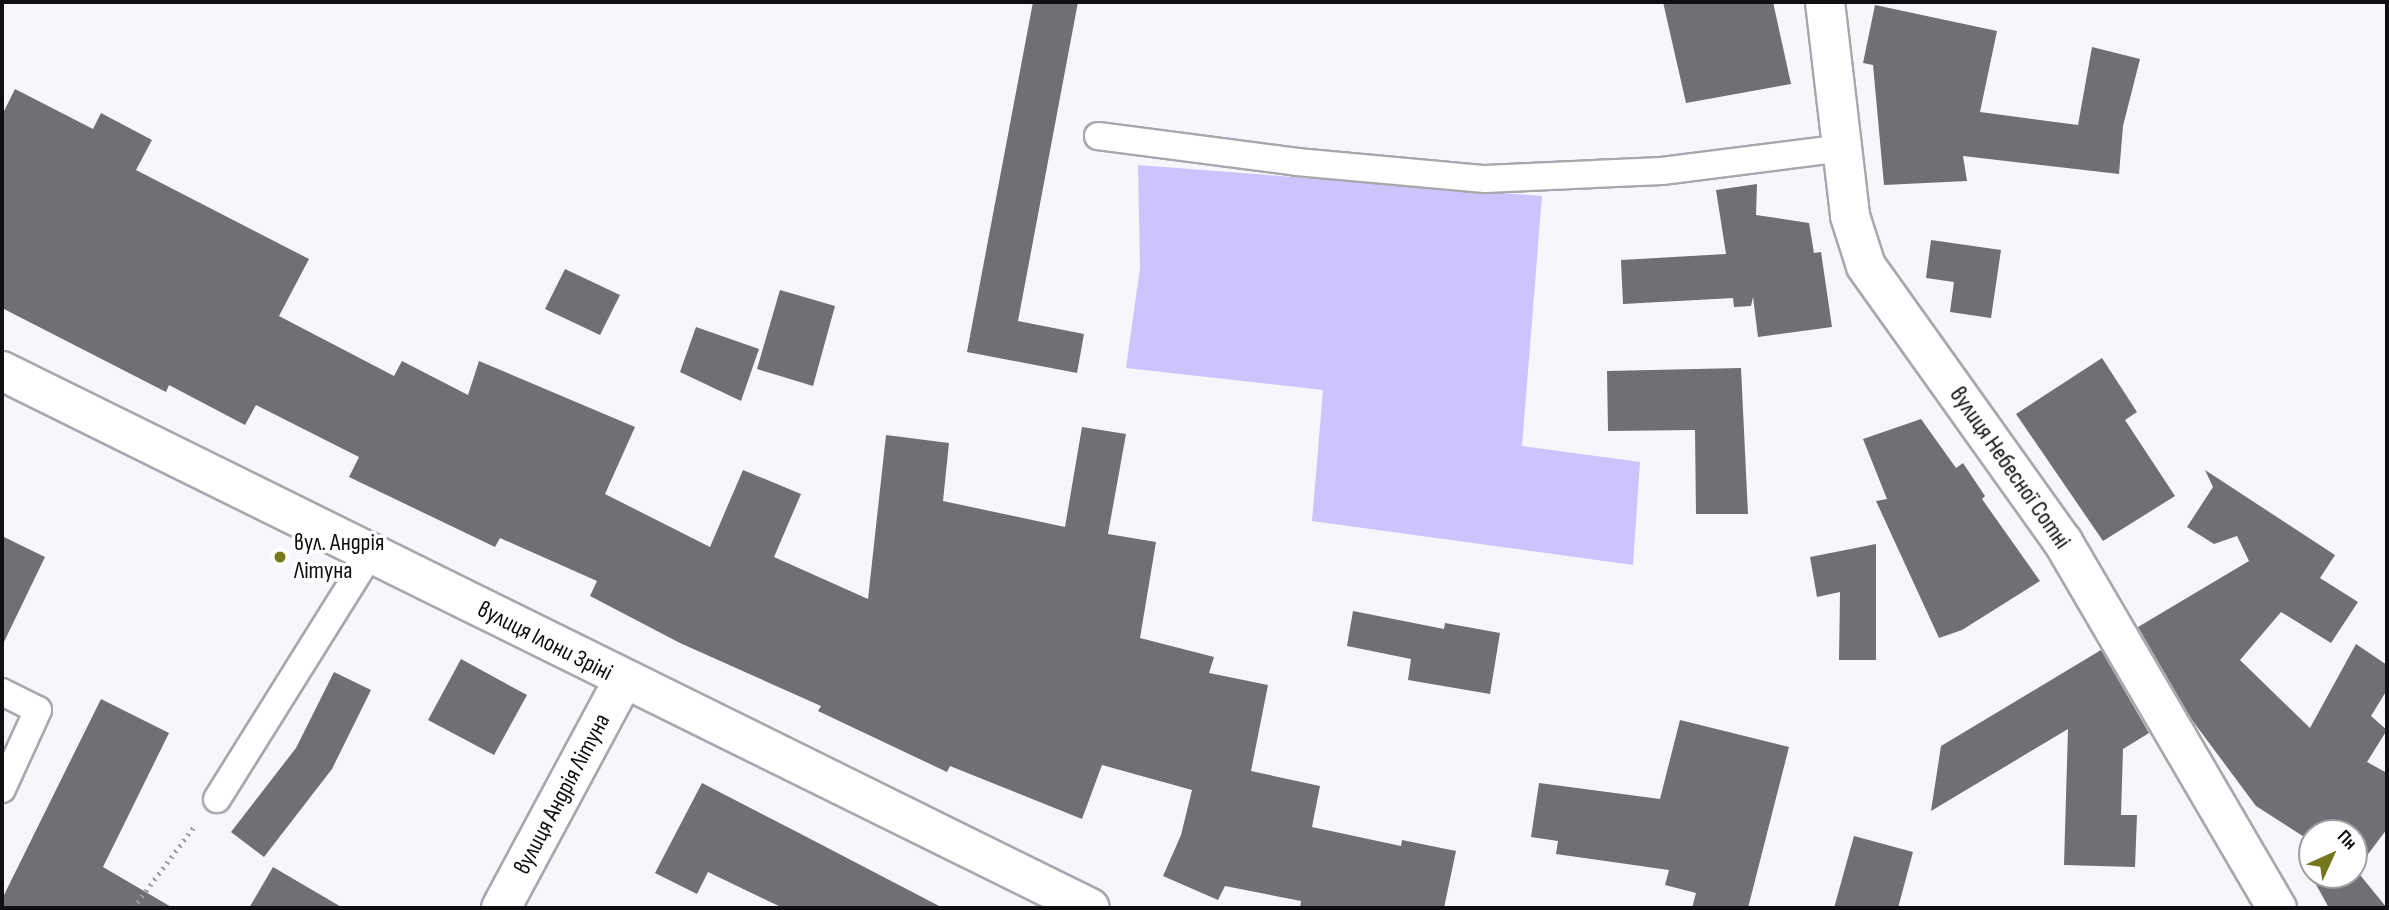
<!DOCTYPE html>
<html>
<head>
<meta charset="utf-8">
<style>
	body { margin:0 }
	#map { position:relative; width:2389px; height:910px; overflow:hidden; background:#f7f6fd; font-family:"Sofia Sans Condensed",sans-serif }
	div>[style] { position:absolute }
	.green>* { inset:0; background:#ccc5fd }
	.building>* { inset:0; background:#706f75 }
	.path>* { height:4.5px; margin-top:-2.25px; transform-origin:0; background:repeating-linear-gradient(90deg,#9b9ba0 0 2px,transparent 0 7px) }
	.roads { filter:drop-shadow(2px 0 #a7a7ad) drop-shadow(-2px 0 #a7a7ad) drop-shadow(0 2px #a7a7ad) drop-shadow(0 -2px #a7a7ad) }
	.service>* { height:26px; margin:-13px; padding:0 13px; transform-origin:13px; border-radius:13px; background:#fff }
	.minor>* { height:38px; margin:-19px; padding:0 19px; transform-origin:19px; border-radius:19px; background:#fff }
	.secondary>* { height:38px; margin:-19px; padding:0 19px; transform-origin:19px; border-radius:19px; background:#fff }
	.dots>* { width:19px; height:19px; translate:-50% -50%; box-sizing:border-box; border:4px solid #fff; border-radius:50% }
	span { translate:-50% -50%; white-space:nowrap; text-align:center; line-height:1.15; -webkit-text-stroke:7px #fff; paint-order:stroke }
	.street-label { font-size:24px; color:#0f0f11 }
	.poi-label { font-size:24px; color:#0f0f11 }
	.left { translate:0 -50%; text-align:left }
	.frame { position:absolute; inset:0; border:4px solid #0f0f11; pointer-events:none }
	.north { position:absolute; left:2298px; top:819px; width:70px; height:70px; box-sizing:border-box; background:#fff; border:2px solid #9f9fa0; border-radius:50%; rotate:45deg; font-size:19px; font-weight:700; line-height:28px; text-align:center; color:#0f0f11 }
	.north::after { content:''; display:block; margin:auto; width:24px; height:32px; background:#76771d; clip-path:polygon(50% 0,100% 100%,50% 72%,0 100%) }
</style>
</head>
<body>
<div id="map">
	<div class="green">
		<i style="clip-path:polygon(1138px 165px,1542px 196px,1522px 446px,1640px 462px,1633px 565px,1312px 521px,1323px 390px,1126px 368px,1140px 268px)"></i>
	</div>
	<div class="building">
		<i style="clip-path:polygon(1033px 2px,1078px 2px,1018px 321px,1084px 334px,1077px 373px,967px 352px)"></i>
		<i style="clip-path:polygon(1663px 2px,1773px 2px,1791px 84px,1686px 103px)"></i>
		<i style="clip-path:polygon(1875px 5px,1997px 31px,1980px 112px,2078px 125px,2092px 47px,2140px 59px,2123px 126px,2119px 174px,1963px 156px,1967px 181px,1884px 185px,1873px 65px,1863px 63px)"></i>
		<i style="clip-path:polygon(15px 89px,93px 129px,101px 113px,152px 140px,136px 170px,309px 259px,279px 316px,394px 376px,402px 361px,468px 395px,479px 361px,635px 427px,605px 494px,710px 547px,743px 470px,801px 494px,774px 557px,868px 599px,886px 435px,949px 443px,943px 501px,1065px 527px,1082px 427px,1126px 434px,1108px 534px,1156px 542px,1140px 638px,1214px 657px,1209px 673px,1268px 685px,1251px 771px,1320px 786px,1312px 827px,1401px 846px,1402px 840px,1456px 851px,1444px 908px,1300px 908px,1301px 901px,1225px 886px,1218px 900px,1163px 876px,1181px 835px,1192px 790px,1102px 765px,1082px 819px,950px 766px,947px 772px,818px 711px,821px 706px,680px 643px,590px 596px,597px 581px,500px 538px,495px 547px,349px 477px,359px 457px,256px 405px,245px 425px,169px 385px,166px 392px,2px 308px,2px 115px)"></i>
		<i style="clip-path:polygon(1757px 184px,1756px 215px,1809px 223px,1814px 253px,1821px 252px,1832px 327px,1758px 337px,1753px 297px,1751px 306px,1734px 307px,1733px 298px,1623px 304px,1621px 260px,1726px 254px,1716px 190px)"></i>
		<i style="clip-path:polygon(1931px 240px,2001px 250px,1991px 318px,1950px 312px,1954px 282px,1926px 278px)"></i>
		<i style="clip-path:polygon(565px 269px,620px 295px,600px 335px,545px 309px)"></i>
		<i style="clip-path:polygon(780px 290px,835px 306px,813px 386px,757px 369px)"></i>
		<i style="clip-path:polygon(696px 327px,759px 349px,741px 401px,680px 372px)"></i>
		<i style="clip-path:polygon(2102px 358px,2137px 412px,2125px 420px,2175px 496px,2103px 541px,2016px 414px)"></i>
		<i style="clip-path:polygon(1741px 368px,1748px 514px,1696px 514px,1695px 430px,1608px 431px,1607px 371px)"></i>
		<i style="clip-path:polygon(1921px 419px,1956px 468px,1963px 463px,1985px 496px,1982px 499px,2040px 581px,1962px 630px,1939px 638px,1876px 501px,1887px 499px,1863px 439px)"></i>
		<i style="clip-path:polygon(2205px 470px,2335px 555px,2320px 578px,2358px 602px,2331px 643px,2281px 612px,2240px 660px,2310px 728px,2356px 644px,2387px 665px,2387px 690px,2371px 716px,2387px 730px,2367px 762px,2387px 773px,2387px 829px,2356px 870px,2387px 908px,2329px 908px,2308px 870px,2312px 865px,2312px 875px,2354px 875px,2354px 833px,2312px 833px,2312px 842px,2256px 806px,2192px 720px,2138px 627px,2249px 561px,2237px 536px,2214px 544px,2187px 527px,2213px 487px)"></i>
		<i style="clip-path:polygon(2px 536px,45px 557px,2px 646px)"></i>
		<i style="clip-path:polygon(1876px 544px,1876px 660px,1839px 660px,1840px 592px,1817px 597px,1810px 557px)"></i>
		<i style="clip-path:polygon(1353px 611px,1444px 629px,1445px 623px,1500px 633px,1490px 694px,1408px 680px,1411px 659px,1347px 646px)"></i>
		<i style="clip-path:polygon(2101px 650px,2149px 733px,2123px 749px,2121px 815px,2137px 815px,2135px 867px,2064px 865px,2068px 729px,1931px 811px,1941px 746px)"></i>
		<i style="clip-path:polygon(461px 659px,527px 695px,494px 755px,428px 720px)"></i>
		<i style="clip-path:polygon(334px 672px,371px 690px,332px 769px,264px 857px,231px 832px,296px 748px)"></i>
		<i style="clip-path:polygon(101px 699px,169px 733px,103px 867px,173px 908px,2px 908px,2px 899px)"></i>
		<i style="clip-path:polygon(1680px 720px,1789px 747px,1748px 908px,1692px 908px,1696px 893px,1665px 885px,1669px 870px,1556px 854px,1558px 841px,1531px 837px,1539px 783px,1660px 799px)"></i>
		<i style="clip-path:polygon(702px 783px,799px 833px,943px 908px,783px 908px,708px 872px,697px 894px,655px 873px)"></i>
		<i style="clip-path:polygon(1854px 836px,1913px 852px,1898px 908px,1834px 908px)"></i>
		<i style="clip-path:polygon(273px 867px,343px 908px,249px 908px)"></i>
	</div>
	<div class="path">
		<i style="left:133px;top:908px;width:104px;rotate:-53.2deg"></i>
	</div>
	<div class="roads">
		<div class="service">
			<i style="left:1098px;top:136px;width:201px;rotate:7.4deg"></i>
			<i style="left:1297px;top:162px;width:189px;rotate:5.2deg"></i>
			<i style="left:1485px;top:179px;width:177px;rotate:-2.6deg"></i>
			<i style="left:1662px;top:171px;width:182px;rotate:-7.2deg"></i>
			<i style="left:2px;top:692px;width:40px;rotate:26.6deg"></i>
			<i style="left:38px;top:710px;width:87px;rotate:114.5deg"></i>
			<i style="left:217px;top:799px;width:290px;rotate:-58deg"></i>
		</div>
		<div class="minor">
			<i style="left:1825px;top:2px;width:215px;rotate:83.3deg"></i>
			<i style="left:1850px;top:216px;width:52px;rotate:72.3deg"></i>
			<i style="left:1866px;top:266px;width:339px;rotate:54.5deg"></i>
			<i style="left:2063px;top:542px;width:424px;rotate:59.7deg"></i>
			<i style="left:501px;top:908px;width:259px;rotate:-61.8deg"></i>
		</div>
		<div class="secondary">
			<i style="left:2px;top:371px;width:1213px;rotate:26.27deg"></i>
		</div>
	</div>
	<div class="dots">
		<i style="left:280px;top:557px;background:#76771d"></i>
	</div>
	<div class="street-label">
		<span style="left:2010px;top:468px;rotate:55deg">вулиця Небесної Сотні</span>
		<span style="left:545px;top:641px;rotate:27deg">вулиця Ілони Зріні</span>
		<span style="left:562px;top:794px;rotate:-62deg">вулиця Андрія Літуна</span>
	</div>
	<div class="poi-label">
		<span class="left" style="left:294px;top:557px">вул. Андрія<br>Літуна</span>
	</div>
	<div class="frame"></div>
	<div class="north">Пн</div>
</div>
</body>
</html>
